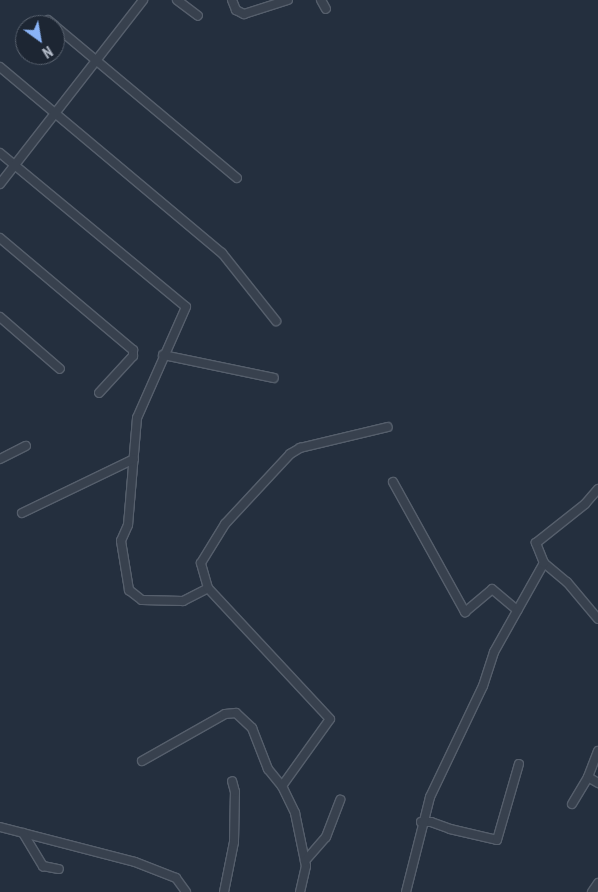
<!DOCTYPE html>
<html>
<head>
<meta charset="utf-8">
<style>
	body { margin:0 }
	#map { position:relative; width:598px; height:892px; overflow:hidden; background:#242f3e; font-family:"Roboto Condensed",sans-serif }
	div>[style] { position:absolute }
	.roads { filter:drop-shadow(1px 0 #565f6c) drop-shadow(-1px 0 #565f6c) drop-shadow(0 1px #565f6c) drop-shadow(0 -1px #565f6c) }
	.minor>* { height:8px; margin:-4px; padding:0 4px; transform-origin:4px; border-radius:4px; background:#38414e }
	span { translate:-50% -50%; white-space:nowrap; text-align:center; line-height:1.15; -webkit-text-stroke:4px #1d2633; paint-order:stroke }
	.north { position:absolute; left:15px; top:15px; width:50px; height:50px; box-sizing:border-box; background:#1d2633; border:1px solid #59626f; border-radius:50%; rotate:148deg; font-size:14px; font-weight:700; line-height:20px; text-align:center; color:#b4bcc9 }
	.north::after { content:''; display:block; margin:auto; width:18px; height:22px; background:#8ab4f8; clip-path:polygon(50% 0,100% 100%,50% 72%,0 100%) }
</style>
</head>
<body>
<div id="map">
	<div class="roads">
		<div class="minor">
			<i style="left:177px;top:0;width:26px;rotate:37deg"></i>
			<i style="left:232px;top:0;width:11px;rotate:68deg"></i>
			<i style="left:236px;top:10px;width:9px;rotate:27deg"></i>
			<i style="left:244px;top:14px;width:46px;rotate:-17.7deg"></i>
			<i style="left:321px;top:0;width:10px;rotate:61deg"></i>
			<i style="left:48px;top:20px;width:8px;rotate:40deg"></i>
			<i style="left:55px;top:26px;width:237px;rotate:39.9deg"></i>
			<i style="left:0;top:67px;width:290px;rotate:40deg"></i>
			<i style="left:222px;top:253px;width:87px;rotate:51.5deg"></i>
			<i style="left:0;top:153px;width:241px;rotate:39.6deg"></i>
			<i style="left:186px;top:307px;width:121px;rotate:113.8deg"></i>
			<i style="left:137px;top:418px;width:107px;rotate:94.8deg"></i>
			<i style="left:128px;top:525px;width:17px;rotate:114deg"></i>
			<i style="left:121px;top:541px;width:50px;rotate:80.7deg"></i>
			<i style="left:129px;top:590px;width:16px;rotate:38deg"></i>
			<i style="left:142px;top:600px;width:41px;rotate:1.4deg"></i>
			<i style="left:183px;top:601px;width:28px;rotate:-27deg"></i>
			<i style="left:0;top:184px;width:233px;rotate:-52.1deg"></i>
			<i style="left:0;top:238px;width:174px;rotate:40.1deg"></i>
			<i style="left:133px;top:350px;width:6px;rotate:90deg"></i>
			<i style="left:133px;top:356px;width:50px;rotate:132.6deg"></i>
			<i style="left:0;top:317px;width:79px;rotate:40.9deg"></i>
			<i style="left:163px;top:355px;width:113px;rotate:11.7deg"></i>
			<i style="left:0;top:459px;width:29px;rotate:-27deg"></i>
			<i style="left:393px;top:482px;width:149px;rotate:61deg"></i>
			<i style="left:465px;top:612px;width:35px;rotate:-40deg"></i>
			<i style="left:492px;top:589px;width:33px;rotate:40deg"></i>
			<i style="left:22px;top:513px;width:124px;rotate:-25.7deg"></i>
			<i style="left:544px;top:563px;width:30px;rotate:40deg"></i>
			<i style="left:567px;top:582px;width:48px;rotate:50deg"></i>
			<i style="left:142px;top:761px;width:95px;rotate:-29.5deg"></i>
			<i style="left:225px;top:714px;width:11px;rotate:-5deg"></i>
			<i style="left:236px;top:713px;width:22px;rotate:43deg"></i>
			<i style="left:252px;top:728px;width:44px;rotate:68.7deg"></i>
			<i style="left:268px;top:769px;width:22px;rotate:51deg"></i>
			<i style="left:282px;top:786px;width:30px;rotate:64deg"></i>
			<i style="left:295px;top:813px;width:54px;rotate:78.3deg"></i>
			<i style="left:306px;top:866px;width:27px;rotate:103deg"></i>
			<i style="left:588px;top:777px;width:12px;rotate:31deg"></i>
			<i style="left:282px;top:786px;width:82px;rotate:-54.4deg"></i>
			<i style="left:330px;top:719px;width:179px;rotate:-133deg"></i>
			<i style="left:208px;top:588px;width:26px;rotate:-106deg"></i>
			<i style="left:201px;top:563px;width:46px;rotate:-58.4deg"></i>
			<i style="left:225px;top:524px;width:96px;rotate:-47.1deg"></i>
			<i style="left:290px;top:454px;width:12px;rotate:-31deg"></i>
			<i style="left:300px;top:448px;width:90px;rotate:-13.4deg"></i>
			<i style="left:572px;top:804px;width:31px;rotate:-59deg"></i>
			<i style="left:588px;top:777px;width:28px;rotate:-69deg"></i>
			<i style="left:421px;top:822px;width:10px"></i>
			<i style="left:431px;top:822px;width:20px;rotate:20deg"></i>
			<i style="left:450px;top:829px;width:48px;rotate:13.2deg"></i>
			<i style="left:497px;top:840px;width:79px;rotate:-73.9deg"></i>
			<i style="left:0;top:827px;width:139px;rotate:14.5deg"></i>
			<i style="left:135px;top:862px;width:44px;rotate:21.3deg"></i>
			<i style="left:176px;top:878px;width:17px;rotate:54deg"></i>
			<i style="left:23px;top:833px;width:39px;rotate:59deg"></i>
			<i style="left:43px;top:866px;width:16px;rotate:11deg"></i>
			<i style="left:305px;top:861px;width:32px;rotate:-49deg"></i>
			<i style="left:326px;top:837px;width:40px;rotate:-69deg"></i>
			<i style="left:224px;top:892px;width:51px;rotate:-78.7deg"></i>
			<i style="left:234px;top:842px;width:50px;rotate:-88.9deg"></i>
			<i style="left:235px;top:792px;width:11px;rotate:-105deg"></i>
			<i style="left:406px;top:892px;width:98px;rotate:-75.8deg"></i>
			<i style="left:430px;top:797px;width:123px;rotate:-64.5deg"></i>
			<i style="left:483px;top:686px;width:36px;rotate:-72deg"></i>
			<i style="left:494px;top:652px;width:102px;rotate:-60.7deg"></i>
			<i style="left:544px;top:563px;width:22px;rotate:-112deg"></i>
			<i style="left:536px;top:543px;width:63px;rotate:-38.5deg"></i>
			<i style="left:585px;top:504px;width:20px;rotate:-49deg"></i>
			<i style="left:592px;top:892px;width:11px;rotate:-56deg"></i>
		</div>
	</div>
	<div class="north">N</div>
</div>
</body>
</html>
